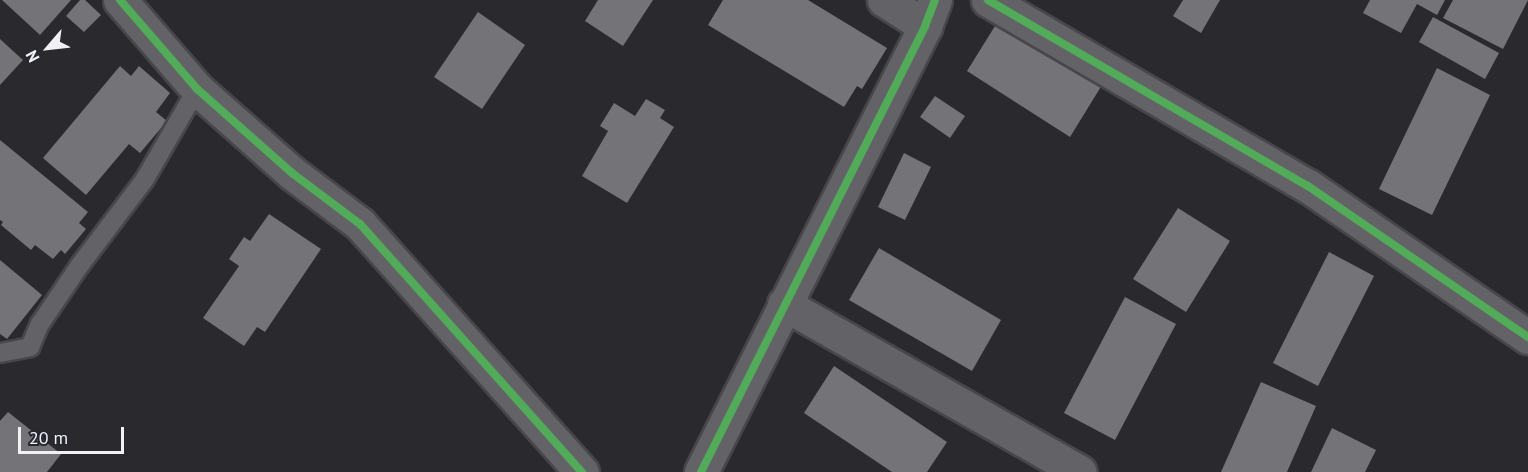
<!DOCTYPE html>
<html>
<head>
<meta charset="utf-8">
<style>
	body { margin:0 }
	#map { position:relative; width:1528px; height:472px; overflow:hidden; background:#29292e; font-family:"PT Sans",sans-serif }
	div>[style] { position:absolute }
	.building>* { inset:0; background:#737378 }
	.roads { filter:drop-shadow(2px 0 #47474b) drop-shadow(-2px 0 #47474b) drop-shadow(0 2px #47474b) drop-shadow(0 -2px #47474b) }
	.lane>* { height:18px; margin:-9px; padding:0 9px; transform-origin:9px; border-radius:9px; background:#636367 }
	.street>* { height:33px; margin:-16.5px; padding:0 16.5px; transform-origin:16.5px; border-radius:16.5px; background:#636367 }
	.cycleway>* { height:8px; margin:-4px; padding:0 4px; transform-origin:4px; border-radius:4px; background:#51ab58 }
	span { translate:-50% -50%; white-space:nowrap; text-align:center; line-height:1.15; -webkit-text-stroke:6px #272730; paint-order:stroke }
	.north { position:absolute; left:18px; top:18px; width:60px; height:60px; -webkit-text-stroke:4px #272730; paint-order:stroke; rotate:242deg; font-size:16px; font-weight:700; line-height:24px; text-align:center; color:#f0f0f6 }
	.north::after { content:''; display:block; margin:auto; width:21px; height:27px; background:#f0f0f6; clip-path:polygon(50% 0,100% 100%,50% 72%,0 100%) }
	.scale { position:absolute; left:18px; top:427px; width:106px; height:27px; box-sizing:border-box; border:3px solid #f0f0f6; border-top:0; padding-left:8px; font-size:18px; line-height:21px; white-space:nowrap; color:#f0f0f6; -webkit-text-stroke:4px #272730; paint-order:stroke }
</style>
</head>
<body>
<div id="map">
	<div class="building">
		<i style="clip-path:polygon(2px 0,71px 0,40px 35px)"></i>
		<i style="clip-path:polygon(80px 0,85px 0,101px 15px,84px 32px,66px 16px)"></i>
		<i style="clip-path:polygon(598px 0,653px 0,623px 46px,585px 21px)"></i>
		<i style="clip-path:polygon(723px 0,808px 0,887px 48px,862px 89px,857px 86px,844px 107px,708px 25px)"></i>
		<i style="clip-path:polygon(1183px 0,1220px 0,1201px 33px,1173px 16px)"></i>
		<i style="clip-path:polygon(1370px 0,1445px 0,1437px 15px,1417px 4px,1401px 33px,1363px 13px)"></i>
		<i style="clip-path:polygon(1453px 0,1528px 0,1503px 49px,1443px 18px)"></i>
		<i style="clip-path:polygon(478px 12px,525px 45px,482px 109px,434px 77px)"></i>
		<i style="clip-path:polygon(1433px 17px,1499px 53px,1485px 79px,1419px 42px)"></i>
		<i style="clip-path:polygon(1000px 18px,1102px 85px,1070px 137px,967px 71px)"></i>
		<i style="clip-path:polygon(0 39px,23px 60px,0 85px)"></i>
		<i style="clip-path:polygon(120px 66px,131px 76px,139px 66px,170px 93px,156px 112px,167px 121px,140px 153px,129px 144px,86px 195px,43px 158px)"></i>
		<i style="clip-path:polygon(1437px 68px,1490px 95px,1432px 215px,1379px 189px)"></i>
		<i style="clip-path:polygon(935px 96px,965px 116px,950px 138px,920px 117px)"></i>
		<i style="clip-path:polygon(646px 99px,665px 110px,660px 118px,674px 127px,627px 203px,582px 176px,608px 131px,600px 126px,614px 103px,635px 116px)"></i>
		<i style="clip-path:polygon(0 140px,88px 212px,79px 223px,86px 229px,65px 254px,61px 250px,53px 259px,35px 245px,31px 250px,1px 225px,3px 222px,0 220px)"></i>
		<i style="clip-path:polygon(904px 153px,931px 167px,905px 220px,878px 207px)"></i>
		<i style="clip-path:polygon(1178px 208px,1230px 241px,1186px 312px,1133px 279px)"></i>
		<i style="clip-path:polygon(269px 214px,321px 249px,265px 332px,257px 327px,244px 346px,203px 318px,239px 266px,229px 259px,244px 237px,250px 241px)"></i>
		<i style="clip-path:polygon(879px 248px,1001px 320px,972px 371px,849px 300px)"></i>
		<i style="clip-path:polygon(1329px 252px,1374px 276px,1318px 386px,1273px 363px)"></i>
		<i style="clip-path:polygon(0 260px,42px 295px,7px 339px,0 334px)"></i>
		<i style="clip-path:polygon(1125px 297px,1176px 324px,1115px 440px,1064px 413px)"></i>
		<i style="clip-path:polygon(834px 366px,947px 442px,927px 472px,892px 472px,804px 413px)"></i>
		<i style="clip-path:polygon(1261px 382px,1316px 406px,1287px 472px,1221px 472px)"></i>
		<i style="clip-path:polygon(8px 412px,61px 454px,47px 472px,0 472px,0 421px)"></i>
		<i style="clip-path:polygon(1332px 428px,1376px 450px,1365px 472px,1311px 472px)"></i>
	</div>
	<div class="roads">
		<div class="lane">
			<i style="left:0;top:353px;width:31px;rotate:-11deg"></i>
			<i style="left:30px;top:347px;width:25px;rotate:-67deg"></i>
			<i style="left:40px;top:324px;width:71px;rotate:-55.9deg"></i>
			<i style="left:80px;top:265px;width:108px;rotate:-52.9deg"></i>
			<i style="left:145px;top:179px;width:104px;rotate:-60deg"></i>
		</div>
		<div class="street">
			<i style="left:120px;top:0;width:118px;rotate:49.1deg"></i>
			<i style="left:197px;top:89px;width:127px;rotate:41.5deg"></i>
			<i style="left:292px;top:173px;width:85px;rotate:36.9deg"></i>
			<i style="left:360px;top:224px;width:333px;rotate:48.2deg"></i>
			<i style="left:884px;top:0;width:49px;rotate:32.4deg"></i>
			<i style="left:988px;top:0;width:370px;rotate:30.2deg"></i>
			<i style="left:1308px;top:186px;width:267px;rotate:34.5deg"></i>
			<i style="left:784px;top:304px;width:340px;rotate:29.6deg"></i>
			<i style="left:701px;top:472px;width:499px;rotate:-63.3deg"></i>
			<i style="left:925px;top:26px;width:28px;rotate:-69deg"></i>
		</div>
	</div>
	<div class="cycleway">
		<i style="left:120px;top:0;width:118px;rotate:49.1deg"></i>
		<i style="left:197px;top:89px;width:127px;rotate:41.5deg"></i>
		<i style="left:292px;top:173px;width:85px;rotate:36.9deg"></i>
		<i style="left:360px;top:224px;width:333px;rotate:48.2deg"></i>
		<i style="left:988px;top:0;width:370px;rotate:30.2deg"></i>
		<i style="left:1308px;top:186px;width:267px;rotate:34.5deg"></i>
		<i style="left:701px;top:472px;width:499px;rotate:-63.3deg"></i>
		<i style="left:925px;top:26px;width:28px;rotate:-69deg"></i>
	</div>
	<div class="north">N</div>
	<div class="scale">20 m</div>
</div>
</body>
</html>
